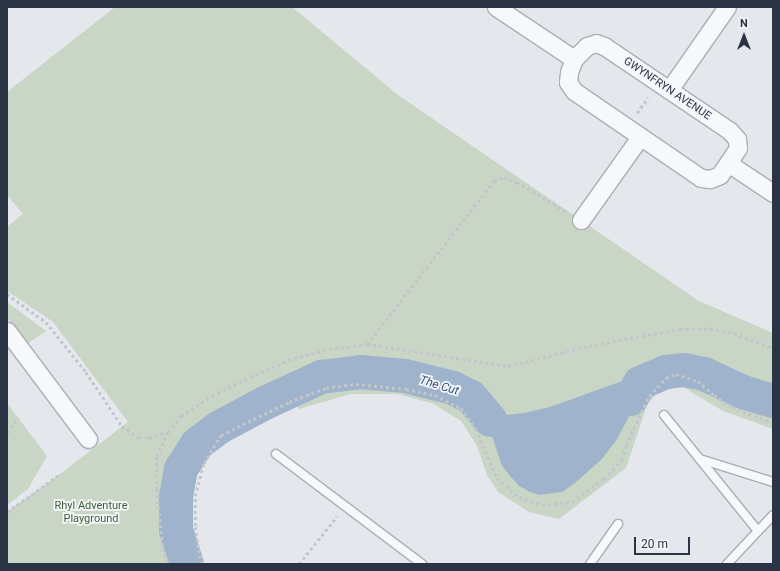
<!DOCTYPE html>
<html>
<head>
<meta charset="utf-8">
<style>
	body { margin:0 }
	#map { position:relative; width:780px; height:571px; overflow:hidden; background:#e4e7ec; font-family:Roboto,sans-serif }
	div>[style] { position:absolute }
	.green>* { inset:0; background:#c9d6c5 }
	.water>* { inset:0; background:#9fb4cc }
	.river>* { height:34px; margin:-17px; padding:0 17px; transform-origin:17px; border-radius:17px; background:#9fb4cc }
	.path>* { height:2.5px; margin-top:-1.25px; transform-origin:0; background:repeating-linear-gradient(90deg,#c2c5cb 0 3px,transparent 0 6px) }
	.roads { filter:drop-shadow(1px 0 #a9aeb7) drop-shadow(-1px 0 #a9aeb7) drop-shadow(0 1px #a9aeb7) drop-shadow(0 -1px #a9aeb7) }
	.lane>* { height:8px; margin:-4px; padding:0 4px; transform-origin:4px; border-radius:4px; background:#f7f8fa }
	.street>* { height:17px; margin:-8.5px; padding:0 8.5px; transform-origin:8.5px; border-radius:8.5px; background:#f7f8fa }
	span { translate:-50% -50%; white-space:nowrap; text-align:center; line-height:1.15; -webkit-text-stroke:3.5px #f4f6f9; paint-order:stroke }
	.street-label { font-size:11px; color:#2b3445 }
	.park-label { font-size:11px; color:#3f6138 }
	.water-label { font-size:12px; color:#34527a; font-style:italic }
	.frame { position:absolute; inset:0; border:8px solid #2b3445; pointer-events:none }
	.north { position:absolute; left:724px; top:16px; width:40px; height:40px; -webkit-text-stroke:3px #f4f6f9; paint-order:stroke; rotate:0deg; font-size:11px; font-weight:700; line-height:16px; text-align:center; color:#2b3445 }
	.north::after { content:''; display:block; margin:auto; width:14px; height:18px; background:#2b3445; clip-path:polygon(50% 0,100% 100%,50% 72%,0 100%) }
	.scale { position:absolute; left:634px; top:537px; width:56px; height:18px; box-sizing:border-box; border:2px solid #2b3445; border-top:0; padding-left:5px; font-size:12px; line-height:14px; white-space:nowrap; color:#2b3445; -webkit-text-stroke:3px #f4f6f9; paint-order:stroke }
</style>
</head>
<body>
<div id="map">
	<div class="green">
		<i style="clip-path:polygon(115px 7px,292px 7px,398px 95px,699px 301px,773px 333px,773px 429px,723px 411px,669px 379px,647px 405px,626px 468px,559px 519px,529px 512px,498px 492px,487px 475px,477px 446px,461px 421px,434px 404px,398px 394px,350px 394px,299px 409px,285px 386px,240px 404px,214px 420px,194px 438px,177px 465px,169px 489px,169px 524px,180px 564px,7px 564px,7px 512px,60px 474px,128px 422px,53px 322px,7px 291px,7px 227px,23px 214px,7px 195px,7px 92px)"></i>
		<i style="clip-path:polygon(7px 302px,46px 331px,27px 344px,7px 318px)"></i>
		<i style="clip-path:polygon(7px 403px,47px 456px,28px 489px,7px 505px)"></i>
	</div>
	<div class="water">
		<i style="clip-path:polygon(666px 372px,648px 385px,640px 396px,617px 439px,602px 459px,575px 483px,562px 492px,539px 495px,530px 492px,519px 486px,511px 477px,502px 466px,491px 433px,469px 406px,456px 396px,420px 379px,472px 394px,487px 406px,506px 415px,524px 413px,550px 407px,636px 376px)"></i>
		<i style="clip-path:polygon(704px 374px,734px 383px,773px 387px,773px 413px,732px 394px)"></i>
	</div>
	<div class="river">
		<i style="left:631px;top:399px;width:18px;rotate:-61deg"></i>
		<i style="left:640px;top:383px;width:28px;rotate:-23deg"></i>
		<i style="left:666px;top:372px;width:18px;rotate:-6deg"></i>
		<i style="left:684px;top:370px;width:20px;rotate:11deg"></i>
		<i style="left:704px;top:374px;width:43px;rotate:24.8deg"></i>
		<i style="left:743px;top:392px;width:31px;rotate:17deg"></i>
		<i style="left:187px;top:564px;width:35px;rotate:-108deg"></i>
		<i style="left:176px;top:531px;width:34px;rotate:-90deg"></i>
		<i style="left:176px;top:497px;width:28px;rotate:-80deg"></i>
		<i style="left:181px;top:469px;width:30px;rotate:-57deg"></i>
		<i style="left:197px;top:444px;width:26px;rotate:-37deg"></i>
		<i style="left:218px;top:428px;width:55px;rotate:-28deg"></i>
		<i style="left:267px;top:402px;width:60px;rotate:-24.8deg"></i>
		<i style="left:321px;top:377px;width:40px;rotate:-7.1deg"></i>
		<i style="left:361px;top:372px;width:44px;rotate:5.2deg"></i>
		<i style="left:405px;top:376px;width:49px;rotate:14deg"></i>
		<i style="left:453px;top:388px;width:20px;rotate:27deg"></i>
		<i style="left:471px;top:397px;width:30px;rotate:50deg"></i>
	</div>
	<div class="path">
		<i style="left:637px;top:113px;width:19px;rotate:-55deg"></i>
		<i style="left:7px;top:294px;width:48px;rotate:35.7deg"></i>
		<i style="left:46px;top:322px;width:64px;rotate:51.3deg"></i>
		<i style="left:86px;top:372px;width:65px;rotate:56.3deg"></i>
		<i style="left:122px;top:426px;width:21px;rotate:35deg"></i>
		<i style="left:139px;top:438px;width:10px"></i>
		<i style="left:149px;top:438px;width:20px;rotate:-18deg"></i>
		<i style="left:168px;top:432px;width:21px;rotate:-51deg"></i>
		<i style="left:181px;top:416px;width:37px;rotate:-33deg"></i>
		<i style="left:212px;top:396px;width:42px;rotate:-26.6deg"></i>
		<i style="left:250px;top:377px;width:48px;rotate:-23.4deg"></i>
		<i style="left:294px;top:358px;width:36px;rotate:-14deg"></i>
		<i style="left:329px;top:349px;width:38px;rotate:-7deg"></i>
		<i style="left:367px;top:344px;width:143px;rotate:8.9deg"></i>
		<i style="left:508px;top:366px;width:83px;rotate:-13.9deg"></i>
		<i style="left:589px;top:346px;width:93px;rotate:-10.6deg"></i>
		<i style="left:680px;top:329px;width:24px;rotate:-2deg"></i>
		<i style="left:704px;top:328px;width:30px;rotate:9deg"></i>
		<i style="left:734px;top:333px;width:42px;rotate:21deg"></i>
		<i style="left:367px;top:344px;width:207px;rotate:-52.1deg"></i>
		<i style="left:494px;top:181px;width:11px;rotate:-22deg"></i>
		<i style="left:504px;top:177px;width:14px;rotate:21deg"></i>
		<i style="left:517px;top:182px;width:58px;rotate:31deg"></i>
		<i style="left:168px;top:432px;width:27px;rotate:114deg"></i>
		<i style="left:157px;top:457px;width:32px;rotate:90deg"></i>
		<i style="left:157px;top:489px;width:59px;rotate:84.2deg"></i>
		<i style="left:163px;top:548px;width:17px;rotate:73deg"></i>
		<i style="left:7px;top:433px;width:19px;rotate:-54deg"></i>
		<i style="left:7px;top:512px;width:65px;rotate:-35.6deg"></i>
		<i style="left:202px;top:564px;width:16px;rotate:-104deg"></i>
		<i style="left:198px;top:548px;width:22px;rotate:-98deg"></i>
		<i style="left:195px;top:526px;width:30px;rotate:-90deg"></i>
		<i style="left:195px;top:496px;width:34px;rotate:-75deg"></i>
		<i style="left:204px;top:463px;width:33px;rotate:-59deg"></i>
		<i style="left:221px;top:435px;width:76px;rotate:-25.9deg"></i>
		<i style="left:289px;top:402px;width:40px;rotate:-21deg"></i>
		<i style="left:326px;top:388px;width:30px;rotate:-8deg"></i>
		<i style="left:356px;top:384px;width:50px;rotate:5.7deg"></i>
		<i style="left:406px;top:389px;width:30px;rotate:12deg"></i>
		<i style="left:435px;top:395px;width:29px;rotate:27deg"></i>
		<i style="left:461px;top:408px;width:26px;rotate:54deg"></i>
		<i style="left:476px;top:429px;width:53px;rotate:66.8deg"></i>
		<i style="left:497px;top:478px;width:29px;rotate:41deg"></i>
		<i style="left:519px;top:497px;width:24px;rotate:19deg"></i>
		<i style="left:542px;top:505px;width:30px;rotate:-6deg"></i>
		<i style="left:572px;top:502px;width:39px;rotate:-36deg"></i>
		<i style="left:604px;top:479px;width:26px;rotate:-47deg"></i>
		<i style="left:622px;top:460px;width:16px;rotate:-75deg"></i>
		<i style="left:626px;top:445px;width:54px;rotate:-64.9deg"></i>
		<i style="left:649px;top:396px;width:25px;rotate:-47deg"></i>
		<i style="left:666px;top:378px;width:11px;rotate:-22deg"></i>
		<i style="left:676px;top:374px;width:23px;rotate:18deg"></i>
		<i style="left:698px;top:381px;width:21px;rotate:41deg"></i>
		<i style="left:714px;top:395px;width:22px;rotate:34deg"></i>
		<i style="left:732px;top:407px;width:44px;rotate:21.3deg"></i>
		<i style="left:299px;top:564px;width:61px;rotate:-51.6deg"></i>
	</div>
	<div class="roads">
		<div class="lane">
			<i style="left:664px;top:415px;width:149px;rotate:51deg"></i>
			<i style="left:276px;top:454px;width:183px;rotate:37deg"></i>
			<i style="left:700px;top:459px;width:77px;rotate:17.5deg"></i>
			<i style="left:590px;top:564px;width:49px;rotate:-55deg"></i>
			<i style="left:727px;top:564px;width:67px;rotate:-46.8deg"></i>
		</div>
		<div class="street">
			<i style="left:496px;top:7px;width:94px;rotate:33.7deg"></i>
			<i style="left:596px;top:43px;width:9px;rotate:21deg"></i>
			<i style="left:604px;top:46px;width:152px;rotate:34deg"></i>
			<i style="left:730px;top:131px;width:11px;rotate:49deg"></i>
			<i style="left:737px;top:139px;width:9px;rotate:84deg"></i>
			<i style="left:738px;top:148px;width:32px;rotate:124deg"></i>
			<i style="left:720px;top:175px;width:11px;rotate:158deg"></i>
			<i style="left:710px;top:179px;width:9px;rotate:-174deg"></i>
			<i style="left:701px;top:178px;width:154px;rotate:-145.6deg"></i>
			<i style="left:574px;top:91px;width:11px;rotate:-124deg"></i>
			<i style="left:568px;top:82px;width:10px;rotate:-84deg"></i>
			<i style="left:569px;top:72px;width:14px;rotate:-69deg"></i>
			<i style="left:574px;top:59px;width:18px;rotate:-45deg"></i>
			<i style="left:587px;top:46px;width:9px;rotate:-18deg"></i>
			<i style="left:669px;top:90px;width:101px;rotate:-55.1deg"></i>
			<i style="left:728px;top:163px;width:54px;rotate:33.7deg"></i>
			<i style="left:581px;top:220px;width:102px;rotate:-54.6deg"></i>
			<i style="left:7px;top:331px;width:135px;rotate:53.1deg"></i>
		</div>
	</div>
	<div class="street-label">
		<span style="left:667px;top:89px;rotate:34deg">GWYNFRYN AVENUE</span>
	</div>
	<div class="park-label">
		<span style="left:91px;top:513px">Rhyl Adventure<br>Playground</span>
	</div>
	<div class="water-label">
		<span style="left:439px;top:386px;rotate:17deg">The Cut</span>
	</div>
	<div class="frame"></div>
	<div class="north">N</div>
	<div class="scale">20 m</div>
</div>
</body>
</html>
